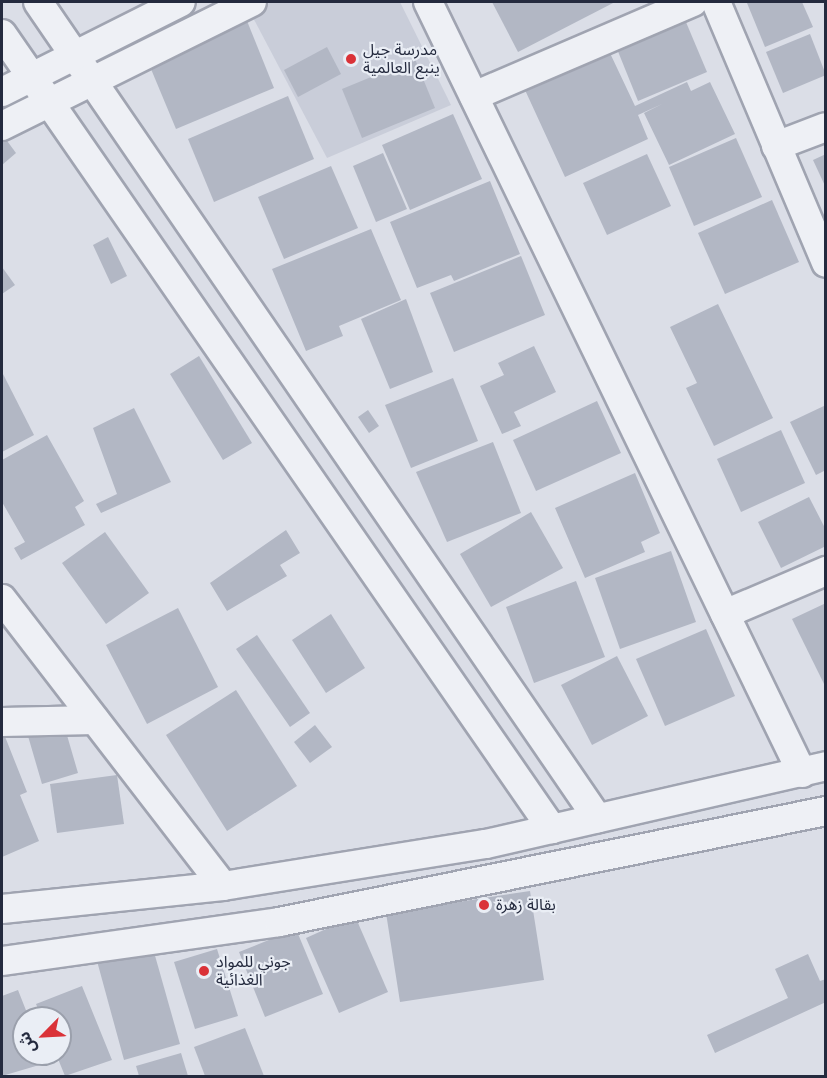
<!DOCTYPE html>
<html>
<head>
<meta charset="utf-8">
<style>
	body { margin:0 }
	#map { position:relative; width:827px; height:1078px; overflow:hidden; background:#dbdee7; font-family:Arial,"Noto Sans Arabic",sans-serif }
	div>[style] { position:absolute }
	.built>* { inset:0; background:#c9cdd9 }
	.building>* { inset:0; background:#b2b7c4 }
	.roads { filter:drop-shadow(2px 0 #a0a4b1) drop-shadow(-2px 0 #a0a4b1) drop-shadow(0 2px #a0a4b1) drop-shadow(0 -2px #a0a4b1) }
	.minor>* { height:28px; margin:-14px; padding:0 14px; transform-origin:14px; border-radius:14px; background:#eef0f5 }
	.dots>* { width:16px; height:16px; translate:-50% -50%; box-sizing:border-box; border:3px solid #eaeef5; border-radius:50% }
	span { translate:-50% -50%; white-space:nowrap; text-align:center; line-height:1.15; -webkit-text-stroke:4.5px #eaeef5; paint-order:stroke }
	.poi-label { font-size:16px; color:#242a3e }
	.left { translate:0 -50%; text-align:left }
	.frame { position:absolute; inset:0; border:3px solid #242a3e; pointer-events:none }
	.north { position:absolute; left:12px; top:1006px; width:60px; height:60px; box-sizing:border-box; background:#eaeef5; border:2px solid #9ba0ac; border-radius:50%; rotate:246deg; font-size:16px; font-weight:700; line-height:24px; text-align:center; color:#242a3e }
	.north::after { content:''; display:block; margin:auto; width:21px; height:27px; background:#da3238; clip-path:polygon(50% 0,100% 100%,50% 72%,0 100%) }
</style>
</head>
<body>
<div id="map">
	<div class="built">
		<i style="clip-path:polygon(271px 2px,400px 2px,451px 105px,327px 158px,250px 12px)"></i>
	</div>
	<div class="building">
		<i style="clip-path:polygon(492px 2px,615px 2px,518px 52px)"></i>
		<i style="clip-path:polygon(802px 2px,813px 27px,765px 47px,747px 3px)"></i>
		<i style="clip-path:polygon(683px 15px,707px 72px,638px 101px,615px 44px)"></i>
		<i style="clip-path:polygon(245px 16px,274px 88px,176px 129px,146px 57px)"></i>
		<i style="clip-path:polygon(810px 34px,826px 75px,783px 93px,766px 52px)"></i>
		<i style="clip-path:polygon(327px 47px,341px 74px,298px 97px,284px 70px)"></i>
		<i style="clip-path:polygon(609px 51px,635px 106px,687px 82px,691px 91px,710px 82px,735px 134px,669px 165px,644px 113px,662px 104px,638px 115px,648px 139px,565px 177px,525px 90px)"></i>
		<i style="clip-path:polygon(415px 59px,435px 108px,362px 138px,342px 89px)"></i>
		<i style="clip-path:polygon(288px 96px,314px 159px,214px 202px,188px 139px)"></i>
		<i style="clip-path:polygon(453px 114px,482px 179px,410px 210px,382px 145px)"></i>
		<i style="clip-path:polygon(2px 134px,16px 153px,2px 165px)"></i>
		<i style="clip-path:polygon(736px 138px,762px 197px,694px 226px,669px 167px)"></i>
		<i style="clip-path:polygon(383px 153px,407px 209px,376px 222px,353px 166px)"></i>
		<i style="clip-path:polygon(647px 154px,671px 206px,607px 235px,583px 183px)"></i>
		<i style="clip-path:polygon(826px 154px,826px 188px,813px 160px)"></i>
		<i style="clip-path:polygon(331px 166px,358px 228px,284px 259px,258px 197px)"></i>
		<i style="clip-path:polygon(490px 181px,520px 254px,454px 281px,451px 275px,417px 288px,390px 222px)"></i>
		<i style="clip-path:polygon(772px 200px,799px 262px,725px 294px,698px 233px)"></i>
		<i style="clip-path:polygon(371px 229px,401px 300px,339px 326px,343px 336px,306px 351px,272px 269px)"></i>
		<i style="clip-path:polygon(108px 237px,127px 276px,111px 284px,93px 245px)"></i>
		<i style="clip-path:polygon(521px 256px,545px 315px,454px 352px,430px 293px)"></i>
		<i style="clip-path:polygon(2px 267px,15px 285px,2px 294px)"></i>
		<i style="clip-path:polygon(406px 299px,433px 372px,390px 389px,361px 319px)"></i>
		<i style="clip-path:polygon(718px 304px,773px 418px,714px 446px,686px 388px,697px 383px,670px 327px)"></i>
		<i style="clip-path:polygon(534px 346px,556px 392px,514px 412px,521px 426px,502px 434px,480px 386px,504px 375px,498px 363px)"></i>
		<i style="clip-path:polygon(199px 356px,252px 443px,223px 460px,170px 374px)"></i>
		<i style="clip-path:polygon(2px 372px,34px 435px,2px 452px)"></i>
		<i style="clip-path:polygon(453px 378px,478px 441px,411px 468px,385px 405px)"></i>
		<i style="clip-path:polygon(597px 401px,621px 453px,536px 491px,513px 440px)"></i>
		<i style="clip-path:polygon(826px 405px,826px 470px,816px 475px,790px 422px)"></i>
		<i style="clip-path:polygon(134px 408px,171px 482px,101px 513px,96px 504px,117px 494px,93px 428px)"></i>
		<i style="clip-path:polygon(368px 410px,379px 426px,369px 433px,358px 417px)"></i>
		<i style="clip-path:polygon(781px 430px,805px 483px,741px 512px,717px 459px)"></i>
		<i style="clip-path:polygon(47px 435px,84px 501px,75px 507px,85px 525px,21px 560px,14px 548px,25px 542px,2px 502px,2px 460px)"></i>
		<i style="clip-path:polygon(493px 442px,521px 513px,447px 542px,416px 472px)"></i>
		<i style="clip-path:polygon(635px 473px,660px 533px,641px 542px,645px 552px,585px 578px,555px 508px)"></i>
		<i style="clip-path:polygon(809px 497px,826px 530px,826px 546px,781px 568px,758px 522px)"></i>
		<i style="clip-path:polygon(531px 512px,563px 568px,491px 607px,460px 554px)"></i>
		<i style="clip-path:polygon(286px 530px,300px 553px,280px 565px,287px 576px,227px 611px,210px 583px)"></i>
		<i style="clip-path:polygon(105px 532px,149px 593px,106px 624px,62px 563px)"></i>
		<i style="clip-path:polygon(671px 551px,696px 622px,620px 649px,595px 578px)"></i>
		<i style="clip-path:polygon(576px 581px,605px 657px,534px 683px,506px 607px)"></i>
		<i style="clip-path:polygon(826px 603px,826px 688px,792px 619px)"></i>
		<i style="clip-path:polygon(178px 608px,218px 687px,147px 724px,106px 645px)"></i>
		<i style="clip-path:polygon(331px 614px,365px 668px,326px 693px,292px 640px)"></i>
		<i style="clip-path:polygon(706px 629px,735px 696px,665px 726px,636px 659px)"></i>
		<i style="clip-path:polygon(257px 635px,310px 713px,290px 727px,236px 649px)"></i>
		<i style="clip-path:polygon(617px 656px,648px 716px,592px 745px,561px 685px)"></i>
		<i style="clip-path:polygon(236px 690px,297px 786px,227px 831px,166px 735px)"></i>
		<i style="clip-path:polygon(64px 725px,78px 773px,42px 784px,28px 736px)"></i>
		<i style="clip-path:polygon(315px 725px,332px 747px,310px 763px,294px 742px)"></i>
		<i style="clip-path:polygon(2px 729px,27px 792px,20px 795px,39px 841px,2px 857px)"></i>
		<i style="clip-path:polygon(117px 775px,124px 824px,57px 833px,50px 784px)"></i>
		<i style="clip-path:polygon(530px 891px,544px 980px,400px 1002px,386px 913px)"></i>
		<i style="clip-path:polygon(355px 916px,388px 992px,339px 1013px,306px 938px)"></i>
		<i style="clip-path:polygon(296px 929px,323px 994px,265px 1017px,239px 952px)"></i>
		<i style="clip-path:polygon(152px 945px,180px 1044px,124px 1060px,97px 961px)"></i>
		<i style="clip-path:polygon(217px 949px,238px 1016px,195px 1029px,174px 962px)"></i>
		<i style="clip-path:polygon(808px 954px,820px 981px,826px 979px,826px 1002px,715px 1053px,707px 1035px,788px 998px,775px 969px)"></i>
		<i style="clip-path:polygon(82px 986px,112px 1060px,65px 1076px,56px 1054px,60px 1018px,42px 1018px,36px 1004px)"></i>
		<i style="clip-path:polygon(18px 990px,29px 1018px,24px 1018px,24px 1054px,42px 1054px,46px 1063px,2px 1076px,2px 996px)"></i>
		<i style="clip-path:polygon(245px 1028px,264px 1076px,205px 1076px,194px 1047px)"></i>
		<i style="clip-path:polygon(181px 1053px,188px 1076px,139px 1076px,136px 1066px)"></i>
	</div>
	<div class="roads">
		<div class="minor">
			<i style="left:38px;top:2px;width:990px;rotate:55.57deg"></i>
			<i style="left:428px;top:2px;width:857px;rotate:64.12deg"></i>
			<i style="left:716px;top:2px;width:283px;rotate:67.1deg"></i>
			<i style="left:2px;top:34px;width:967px;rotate:55.32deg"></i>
			<i style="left:2px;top:92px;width:200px;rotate:-26.7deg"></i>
			<i style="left:474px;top:96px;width:238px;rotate:-23.2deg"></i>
			<i style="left:2px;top:126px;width:279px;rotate:-26.4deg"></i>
			<i style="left:776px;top:146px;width:53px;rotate:-20.8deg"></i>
			<i style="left:2px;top:599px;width:362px;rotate:52.4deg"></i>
			<i style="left:725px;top:614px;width:110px;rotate:-23.1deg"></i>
			<i style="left:2px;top:722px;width:93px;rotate:-1.2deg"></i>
			<i style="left:2px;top:909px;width:222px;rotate:-5.9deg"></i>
			<i style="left:223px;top:886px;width:266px;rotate:-9.1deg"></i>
			<i style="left:486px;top:844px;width:349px;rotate:-12.9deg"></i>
			<i style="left:2px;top:961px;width:280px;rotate:-8deg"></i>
			<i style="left:279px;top:922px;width:558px;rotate:-11.47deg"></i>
		</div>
	</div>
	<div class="dots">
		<i style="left:351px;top:59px;background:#da3238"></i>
		<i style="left:484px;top:905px;background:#da3238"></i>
		<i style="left:204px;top:971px;background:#da3238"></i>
	</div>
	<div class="poi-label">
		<span class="left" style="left:363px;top:59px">مدرسة جيل<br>ينبع العالمية</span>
		<span class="left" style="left:496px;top:905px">بقالة زهرة</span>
		<span class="left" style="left:216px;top:971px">جوني للمواد<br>الغذائية</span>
	</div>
	<div class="frame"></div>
	<div class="north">ش</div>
</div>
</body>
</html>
